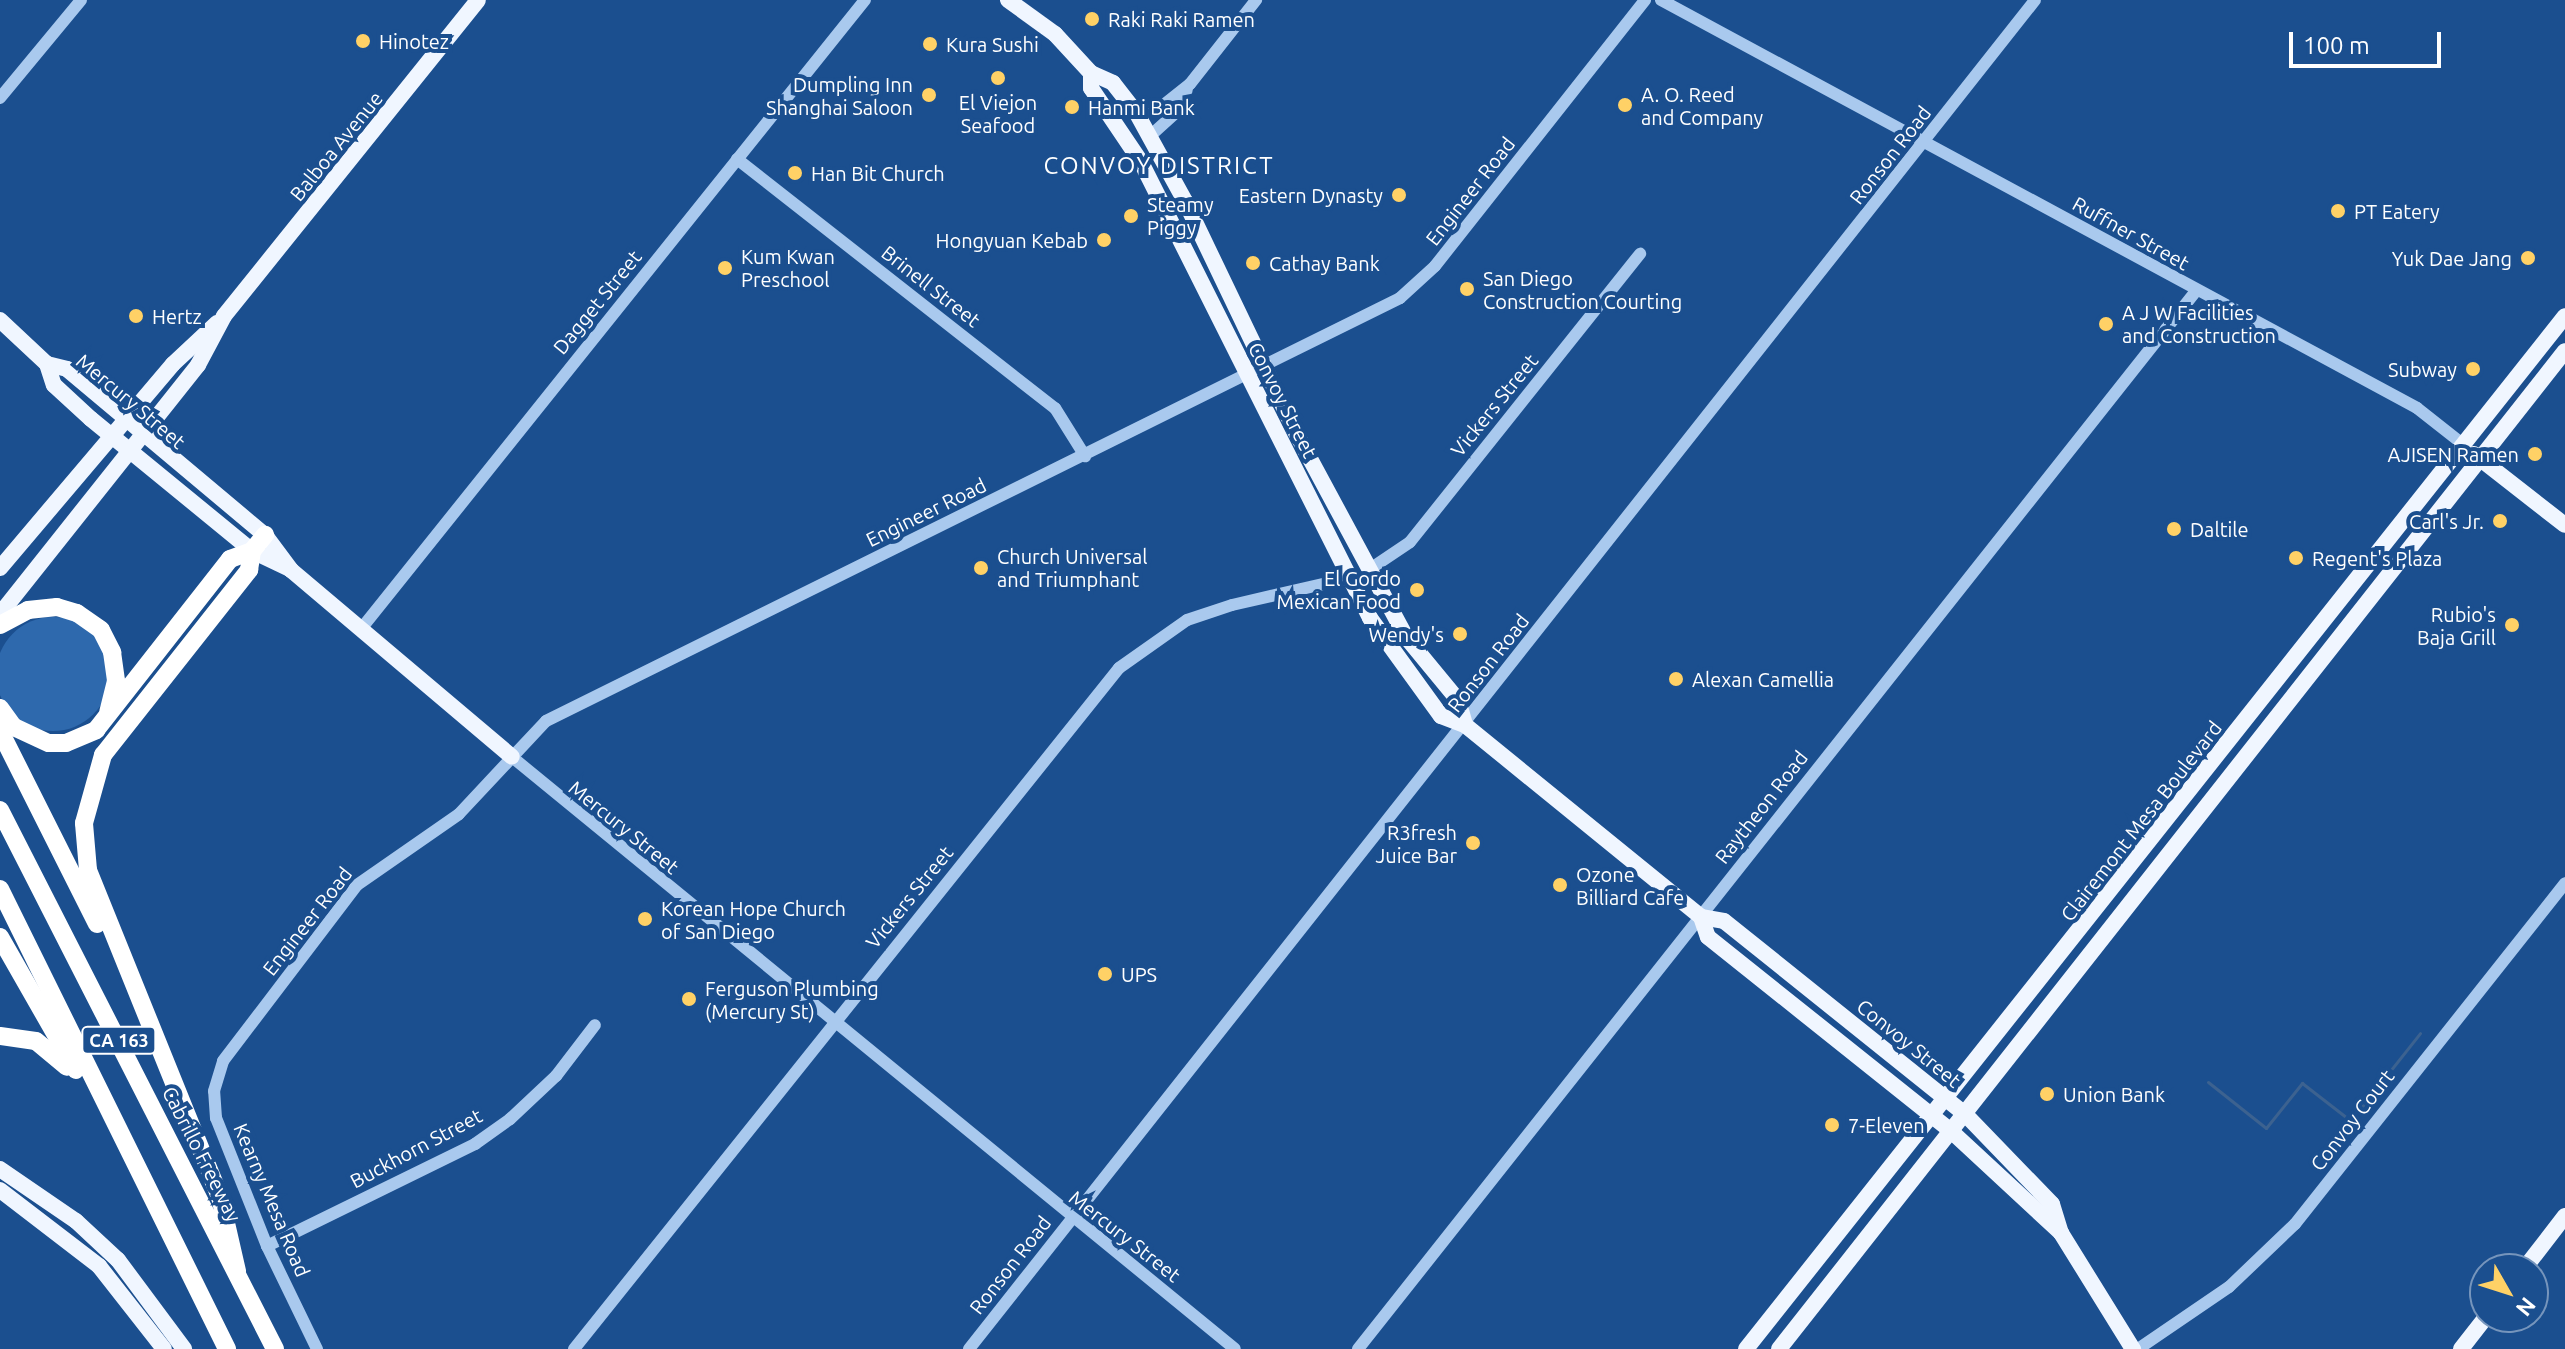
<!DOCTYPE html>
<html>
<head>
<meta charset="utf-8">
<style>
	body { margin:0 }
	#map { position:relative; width:2565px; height:1349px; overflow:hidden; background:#1b4f8f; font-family:Ubuntu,sans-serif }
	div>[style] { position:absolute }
	.green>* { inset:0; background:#2e69ad }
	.round { border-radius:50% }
	.stream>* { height:3px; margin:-1.5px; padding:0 1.5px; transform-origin:1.5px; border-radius:1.5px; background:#3c6290 }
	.minor>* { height:12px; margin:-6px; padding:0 6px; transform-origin:6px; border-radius:6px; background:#a9c9ee }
	.major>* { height:16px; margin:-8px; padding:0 8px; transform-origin:8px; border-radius:8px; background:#f0f6ff }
	.highway>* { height:18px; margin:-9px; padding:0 9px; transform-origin:9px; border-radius:9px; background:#fff }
	.dots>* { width:22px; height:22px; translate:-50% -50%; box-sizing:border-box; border:4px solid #1b4f8f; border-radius:50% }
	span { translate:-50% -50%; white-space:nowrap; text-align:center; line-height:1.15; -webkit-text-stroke:8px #1b4f8f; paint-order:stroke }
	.shield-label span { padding:2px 6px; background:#1b4f8f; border:2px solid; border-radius:6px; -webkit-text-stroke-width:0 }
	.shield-label { font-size:18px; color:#fff; font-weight:700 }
	.poi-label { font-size:20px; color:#fff }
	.left { translate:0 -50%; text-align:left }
	.right { translate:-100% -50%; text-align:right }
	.street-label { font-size:20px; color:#fff }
	.quarter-label { font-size:24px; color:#fff; letter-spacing:2px }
	.north { position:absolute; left:2469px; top:1253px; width:80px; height:80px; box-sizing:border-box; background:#1b4f8f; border:2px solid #7695bc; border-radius:50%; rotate:129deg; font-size:22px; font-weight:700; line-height:32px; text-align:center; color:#fff }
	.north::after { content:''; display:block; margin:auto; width:28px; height:36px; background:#ffd166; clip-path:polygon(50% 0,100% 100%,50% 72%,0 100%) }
	.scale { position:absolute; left:2289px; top:32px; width:152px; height:36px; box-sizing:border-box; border:4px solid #fff; border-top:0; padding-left:10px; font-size:24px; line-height:28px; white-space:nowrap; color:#fff; -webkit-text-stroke:6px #1b4f8f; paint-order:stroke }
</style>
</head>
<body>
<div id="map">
	<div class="green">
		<i class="round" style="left:-4px;top:617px;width:114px;height:114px"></i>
	</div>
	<div class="stream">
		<i style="left:2208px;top:1082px;width:74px;rotate:38.4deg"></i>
		<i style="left:2266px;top:1128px;width:58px;rotate:-51.3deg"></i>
		<i style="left:2302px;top:1083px;width:62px;rotate:37.8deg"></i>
		<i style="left:2348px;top:1124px;width:116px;rotate:-51.6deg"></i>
	</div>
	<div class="minor">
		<i style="left:1661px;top:0;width:859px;rotate:28.35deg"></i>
		<i style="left:2417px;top:408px;width:60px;rotate:38.2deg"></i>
		<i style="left:0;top:98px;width:127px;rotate:-50.4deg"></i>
		<i style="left:1136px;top:112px;width:20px;rotate:-3deg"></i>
		<i style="left:1156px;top:111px;width:43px;rotate:-38.5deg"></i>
		<i style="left:1190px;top:84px;width:107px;rotate:-51.8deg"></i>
		<i style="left:1150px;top:136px;width:36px;rotate:-42deg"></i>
		<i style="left:1177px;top:112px;width:24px;rotate:-66deg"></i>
		<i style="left:737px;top:159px;width:404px;rotate:38.1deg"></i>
		<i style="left:1055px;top:408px;width:57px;rotate:58deg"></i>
		<i style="left:1370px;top:569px;width:48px;rotate:-34deg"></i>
		<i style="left:1410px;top:542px;width:369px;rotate:-51.4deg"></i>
		<i style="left:361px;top:629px;width:806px;rotate:-51.3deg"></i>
		<i style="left:512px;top:757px;width:934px;rotate:39.31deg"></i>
		<i style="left:267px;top:1246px;width:232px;rotate:-26.1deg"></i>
		<i style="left:475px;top:1144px;width:43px;rotate:-35.5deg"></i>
		<i style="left:510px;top:1119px;width:63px;rotate:-43.1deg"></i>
		<i style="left:556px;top:1076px;width:64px;rotate:-52.6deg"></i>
		<i style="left:317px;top:1349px;width:114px;rotate:-115.9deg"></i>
		<i style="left:267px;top:1246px;width:138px;rotate:-111.7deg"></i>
		<i style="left:216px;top:1118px;width:27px;rotate:-94deg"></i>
		<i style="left:214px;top:1091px;width:31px;rotate:-73deg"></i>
		<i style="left:223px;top:1061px;width:221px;rotate:-52.7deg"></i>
		<i style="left:357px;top:885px;width:124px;rotate:-34.8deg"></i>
		<i style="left:459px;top:814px;width:127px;rotate:-46.9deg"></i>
		<i style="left:546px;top:721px;width:953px;rotate:-26.35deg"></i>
		<i style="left:1400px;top:298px;width:47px;rotate:-42.4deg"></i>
		<i style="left:1435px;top:266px;width:339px;rotate:-51.7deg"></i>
		<i style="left:574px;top:1349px;width:872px;rotate:-51.33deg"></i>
		<i style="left:1119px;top:668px;width:83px;rotate:-35.2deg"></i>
		<i style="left:1187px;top:620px;width:47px;rotate:-18.4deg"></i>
		<i style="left:1232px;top:605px;width:120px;rotate:-13deg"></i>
		<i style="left:969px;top:1349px;width:1719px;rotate:-51.68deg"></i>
		<i style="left:1358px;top:1349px;width:1350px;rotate:-51.62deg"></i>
		<i style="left:2138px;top:1349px;width:110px;rotate:-34.3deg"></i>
		<i style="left:2229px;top:1287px;width:91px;rotate:-43.7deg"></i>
		<i style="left:2295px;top:1224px;width:435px;rotate:-51.6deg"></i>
	</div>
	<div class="major">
		<i style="left:1008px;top:0;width:58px;rotate:35.9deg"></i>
		<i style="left:1055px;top:34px;width:53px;rotate:47.3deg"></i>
		<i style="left:1091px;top:73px;width:24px;rotate:24deg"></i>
		<i style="left:1113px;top:83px;width:37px;rotate:52deg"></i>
		<i style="left:1136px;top:112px;width:102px;rotate:61.2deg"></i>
		<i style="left:1185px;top:201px;width:253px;rotate:64.4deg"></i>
		<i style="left:1294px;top:429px;width:236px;rotate:61.7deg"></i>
		<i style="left:1406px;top:637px;width:82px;rotate:50.5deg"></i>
		<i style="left:1458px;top:700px;width:26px;rotate:74deg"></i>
		<i style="left:1091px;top:73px;width:15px;rotate:90deg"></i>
		<i style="left:1091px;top:88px;width:89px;rotate:56deg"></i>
		<i style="left:1141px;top:162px;width:510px;rotate:63.33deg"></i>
		<i style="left:1370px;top:618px;width:121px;rotate:54.1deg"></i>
		<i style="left:1441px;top:716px;width:26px;rotate:21deg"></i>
		<i style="left:1465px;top:725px;width:304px;rotate:39.1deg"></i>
		<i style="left:1701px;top:917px;width:23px;rotate:10deg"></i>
		<i style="left:1724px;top:921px;width:309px;rotate:38.7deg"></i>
		<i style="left:1965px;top:1114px;width:125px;rotate:46deg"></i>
		<i style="left:2052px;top:1204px;width:30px;rotate:73deg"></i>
		<i style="left:2061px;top:1233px;width:137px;rotate:58.2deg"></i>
		<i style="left:0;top:320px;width:64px;rotate:43.1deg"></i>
		<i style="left:47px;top:364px;width:22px;rotate:72deg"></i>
		<i style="left:54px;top:385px;width:50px;rotate:42.6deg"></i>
		<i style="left:91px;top:419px;width:208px;rotate:39.3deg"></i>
		<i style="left:252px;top:551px;width:42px;rotate:25.3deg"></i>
		<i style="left:47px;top:364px;width:21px;rotate:14deg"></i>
		<i style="left:67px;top:369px;width:258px;rotate:40deg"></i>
		<i style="left:265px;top:535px;width:44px;rotate:53.4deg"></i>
		<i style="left:291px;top:570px;width:289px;rotate:40.2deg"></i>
		<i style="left:2474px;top:454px;width:115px;rotate:38deg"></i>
		<i style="left:0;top:568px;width:267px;rotate:-49.7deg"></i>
		<i style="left:173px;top:364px;width:60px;rotate:-43deg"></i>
		<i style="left:0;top:614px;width:318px;rotate:-51.5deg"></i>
		<i style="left:198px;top:365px;width:55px;rotate:-62deg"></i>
		<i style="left:224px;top:316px;width:405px;rotate:-51.2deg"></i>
		<i style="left:1701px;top:917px;width:21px;rotate:71deg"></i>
		<i style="left:1708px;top:937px;width:311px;rotate:38.6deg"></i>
		<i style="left:1951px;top:1131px;width:150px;rotate:42.8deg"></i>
		<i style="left:0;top:1169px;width:92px;rotate:34.4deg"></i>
		<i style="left:76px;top:1221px;width:57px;rotate:42.9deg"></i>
		<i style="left:118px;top:1260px;width:111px;rotate:53.4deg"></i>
		<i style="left:0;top:1190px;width:125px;rotate:37.5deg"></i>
		<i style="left:99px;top:1266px;width:105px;rotate:51.9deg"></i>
		<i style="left:2524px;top:1269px;width:67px;rotate:-52.3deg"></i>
		<i style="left:1746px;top:1349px;width:1318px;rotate:-51.59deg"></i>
		<i style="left:1779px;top:1349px;width:1270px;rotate:-51.78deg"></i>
		<i style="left:2461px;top:1349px;width:41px;rotate:-52deg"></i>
	</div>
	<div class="highway">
		<i style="left:0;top:625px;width:32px;rotate:-28deg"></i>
		<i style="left:28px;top:610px;width:29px;rotate:-6deg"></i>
		<i style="left:57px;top:607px;width:21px;rotate:17deg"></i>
		<i style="left:77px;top:613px;width:29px;rotate:35deg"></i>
		<i style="left:101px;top:630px;width:25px;rotate:63deg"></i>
		<i style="left:112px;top:652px;width:29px;rotate:82deg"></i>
		<i style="left:116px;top:681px;width:32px;rotate:104deg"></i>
		<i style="left:0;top:708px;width:24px;rotate:54deg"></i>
		<i style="left:14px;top:727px;width:38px;rotate:25deg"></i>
		<i style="left:49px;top:743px;width:17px"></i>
		<i style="left:66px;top:743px;width:33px;rotate:-23deg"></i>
		<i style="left:96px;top:730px;width:217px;rotate:-51.9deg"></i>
		<i style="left:230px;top:559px;width:23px;rotate:-20deg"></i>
		<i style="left:0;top:731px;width:216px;rotate:63.3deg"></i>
		<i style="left:0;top:810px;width:605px;rotate:62.97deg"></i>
		<i style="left:0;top:889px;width:513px;rotate:63.73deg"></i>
		<i style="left:0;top:937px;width:153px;rotate:60.3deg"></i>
		<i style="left:0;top:1036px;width:36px;rotate:8deg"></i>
		<i style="left:36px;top:1041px;width:40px;rotate:40deg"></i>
		<i style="left:237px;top:1271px;width:76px;rotate:-102.9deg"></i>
		<i style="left:220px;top:1197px;width:353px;rotate:-112deg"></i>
		<i style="left:88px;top:870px;width:47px;rotate:-94.9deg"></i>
		<i style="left:84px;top:823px;width:71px;rotate:-74.4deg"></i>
		<i style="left:103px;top:755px;width:236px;rotate:-51.7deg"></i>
		<i style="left:249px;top:570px;width:19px;rotate:-81deg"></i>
		<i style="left:252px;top:551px;width:21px;rotate:-51deg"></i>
	</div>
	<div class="dots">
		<i style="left:1092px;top:19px;background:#ffd166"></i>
		<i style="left:363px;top:41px;background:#ffd166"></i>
		<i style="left:930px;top:44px;background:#ffd166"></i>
		<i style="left:998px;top:78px;background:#ffd166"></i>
		<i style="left:929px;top:95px;background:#ffd166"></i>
		<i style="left:1625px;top:105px;background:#ffd166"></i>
		<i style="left:1072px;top:107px;background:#ffd166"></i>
		<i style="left:795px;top:173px;background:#ffd166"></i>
		<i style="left:1399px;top:195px;background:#ffd166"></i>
		<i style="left:2338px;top:211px;background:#ffd166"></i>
		<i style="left:1131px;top:216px;background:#ffd166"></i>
		<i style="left:1104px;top:240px;background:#ffd166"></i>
		<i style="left:2528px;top:258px;background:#ffd166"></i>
		<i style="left:1253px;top:263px;background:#ffd166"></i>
		<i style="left:725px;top:268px;background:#ffd166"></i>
		<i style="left:1467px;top:289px;background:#ffd166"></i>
		<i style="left:136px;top:316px;background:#ffd166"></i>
		<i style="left:2106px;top:324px;background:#ffd166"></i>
		<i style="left:2473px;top:369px;background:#ffd166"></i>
		<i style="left:2535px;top:454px;background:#ffd166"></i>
		<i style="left:2500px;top:521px;background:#ffd166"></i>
		<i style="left:2174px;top:529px;background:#ffd166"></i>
		<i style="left:2296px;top:558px;background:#ffd166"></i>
		<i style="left:981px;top:568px;background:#ffd166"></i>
		<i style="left:1417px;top:590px;background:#ffd166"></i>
		<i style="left:2512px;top:625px;background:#ffd166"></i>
		<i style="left:1460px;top:634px;background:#ffd166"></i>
		<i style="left:1676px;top:679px;background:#ffd166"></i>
		<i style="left:1473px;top:843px;background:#ffd166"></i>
		<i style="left:1560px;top:885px;background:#ffd166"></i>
		<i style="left:645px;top:919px;background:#ffd166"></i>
		<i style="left:1105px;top:974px;background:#ffd166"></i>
		<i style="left:689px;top:999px;background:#ffd166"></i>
		<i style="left:2047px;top:1094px;background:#ffd166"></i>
		<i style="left:1832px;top:1125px;background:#ffd166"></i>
	</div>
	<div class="shield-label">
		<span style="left:119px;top:1040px">CA 163</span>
	</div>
	<div class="poi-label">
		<span class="left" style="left:1108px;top:19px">Raki Raki Ramen</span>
		<span class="left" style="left:379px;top:41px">Hinotez</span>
		<span class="left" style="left:946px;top:44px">Kura Sushi</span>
		<span class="right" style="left:913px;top:96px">Dumpling Inn<br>Shanghai Saloon</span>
		<span class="left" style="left:1641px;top:106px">A. O. Reed<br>and Company</span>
		<span style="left:998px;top:114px">El Viejon<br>Seafood</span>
		<span class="left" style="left:1088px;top:107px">Hanmi Bank</span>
		<span class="left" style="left:811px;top:173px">Han Bit Church</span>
		<span class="right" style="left:1383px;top:195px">Eastern Dynasty</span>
		<span class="left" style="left:1147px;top:216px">Steamy<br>Piggy</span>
		<span class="left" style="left:2354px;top:211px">PT Eatery</span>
		<span class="right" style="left:1088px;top:240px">Hongyuan Kebab</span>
		<span class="left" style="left:741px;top:268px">Kum Kwan<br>Preschool</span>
		<span class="right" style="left:2512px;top:258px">Yuk Dae Jang</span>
		<span class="left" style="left:1269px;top:263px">Cathay Bank</span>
		<span class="left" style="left:1483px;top:290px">San Diego<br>Construction Courting</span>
		<span class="left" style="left:2122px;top:324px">A J W Facilities<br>and Construction</span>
		<span class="left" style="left:152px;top:316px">Hertz</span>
		<span class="right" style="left:2457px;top:369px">Subway</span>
		<span class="right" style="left:2519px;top:454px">AJISEN Ramen</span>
		<span class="right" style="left:2484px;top:521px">Carl's Jr.</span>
		<span class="left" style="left:2190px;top:529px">Daltile</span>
		<span class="left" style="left:997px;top:568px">Church Universal<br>and Triumphant</span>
		<span class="left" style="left:2312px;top:558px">Regent's Plaza</span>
		<span class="right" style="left:1401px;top:590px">El Gordo<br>Mexican Food</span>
		<span class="right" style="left:2496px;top:626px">Rubio's<br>Baja Grill</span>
		<span class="right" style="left:1444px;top:634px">Wendy's</span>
		<span class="left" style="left:1692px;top:679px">Alexan Camellia</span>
		<span class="right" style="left:1457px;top:844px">R3fresh<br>Juice Bar</span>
		<span class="left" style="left:1576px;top:886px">Ozone<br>Billiard Cafe</span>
		<span class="left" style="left:661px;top:920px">Korean Hope Church<br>of San Diego</span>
		<span class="left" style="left:1121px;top:974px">UPS</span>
		<span class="left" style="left:705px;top:1000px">Ferguson Plumbing<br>(Mercury St)</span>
		<span class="left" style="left:2063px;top:1094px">Union Bank</span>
		<span class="left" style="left:1848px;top:1125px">7-Eleven</span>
	</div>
	<div class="street-label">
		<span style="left:336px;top:146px;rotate:-51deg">Balboa Avenue</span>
		<span style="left:1890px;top:155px;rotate:-52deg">Ronson Road</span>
		<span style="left:1470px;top:191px;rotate:-52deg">Engineer Road</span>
		<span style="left:2131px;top:233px;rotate:29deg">Ruffner Street</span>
		<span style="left:931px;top:286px;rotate:38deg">Brinell Street</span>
		<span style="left:597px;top:302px;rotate:-51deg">Dagget Street</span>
		<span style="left:1283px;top:400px;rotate:63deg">Convoy Street</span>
		<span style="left:131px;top:401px;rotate:40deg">Mercury Street</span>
		<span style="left:1494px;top:405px;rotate:-51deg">Vickers Street</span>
		<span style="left:926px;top:512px;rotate:-26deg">Engineer Road</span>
		<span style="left:1488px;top:663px;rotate:-52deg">Ronson Road</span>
		<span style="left:1761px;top:807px;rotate:-52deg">Raytheon Road</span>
		<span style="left:2141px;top:821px;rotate:-52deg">Clairemont Mesa Boulevard</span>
		<span style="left:624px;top:827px;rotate:39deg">Mercury Street</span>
		<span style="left:909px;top:897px;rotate:-51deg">Vickers Street</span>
		<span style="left:307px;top:921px;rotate:-52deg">Engineer Road</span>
		<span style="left:1909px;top:1043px;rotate:39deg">Convoy Street</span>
		<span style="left:2352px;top:1120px;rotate:-52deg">Convoy Court</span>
		<span style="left:416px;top:1148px;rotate:-28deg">Buckhorn Street</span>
		<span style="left:202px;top:1154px;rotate:63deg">Cabrillo Freeway</span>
		<span style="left:272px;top:1200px;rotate:67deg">Kearny Mesa Road</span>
		<span style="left:1125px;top:1236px;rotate:38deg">Mercury Street</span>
		<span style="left:1010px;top:1265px;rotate:-52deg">Ronson Road</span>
	</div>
	<div class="quarter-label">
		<span style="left:1159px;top:166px">CONVOY DISTRICT</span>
	</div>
	<div class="north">N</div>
	<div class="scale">100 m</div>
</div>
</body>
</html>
